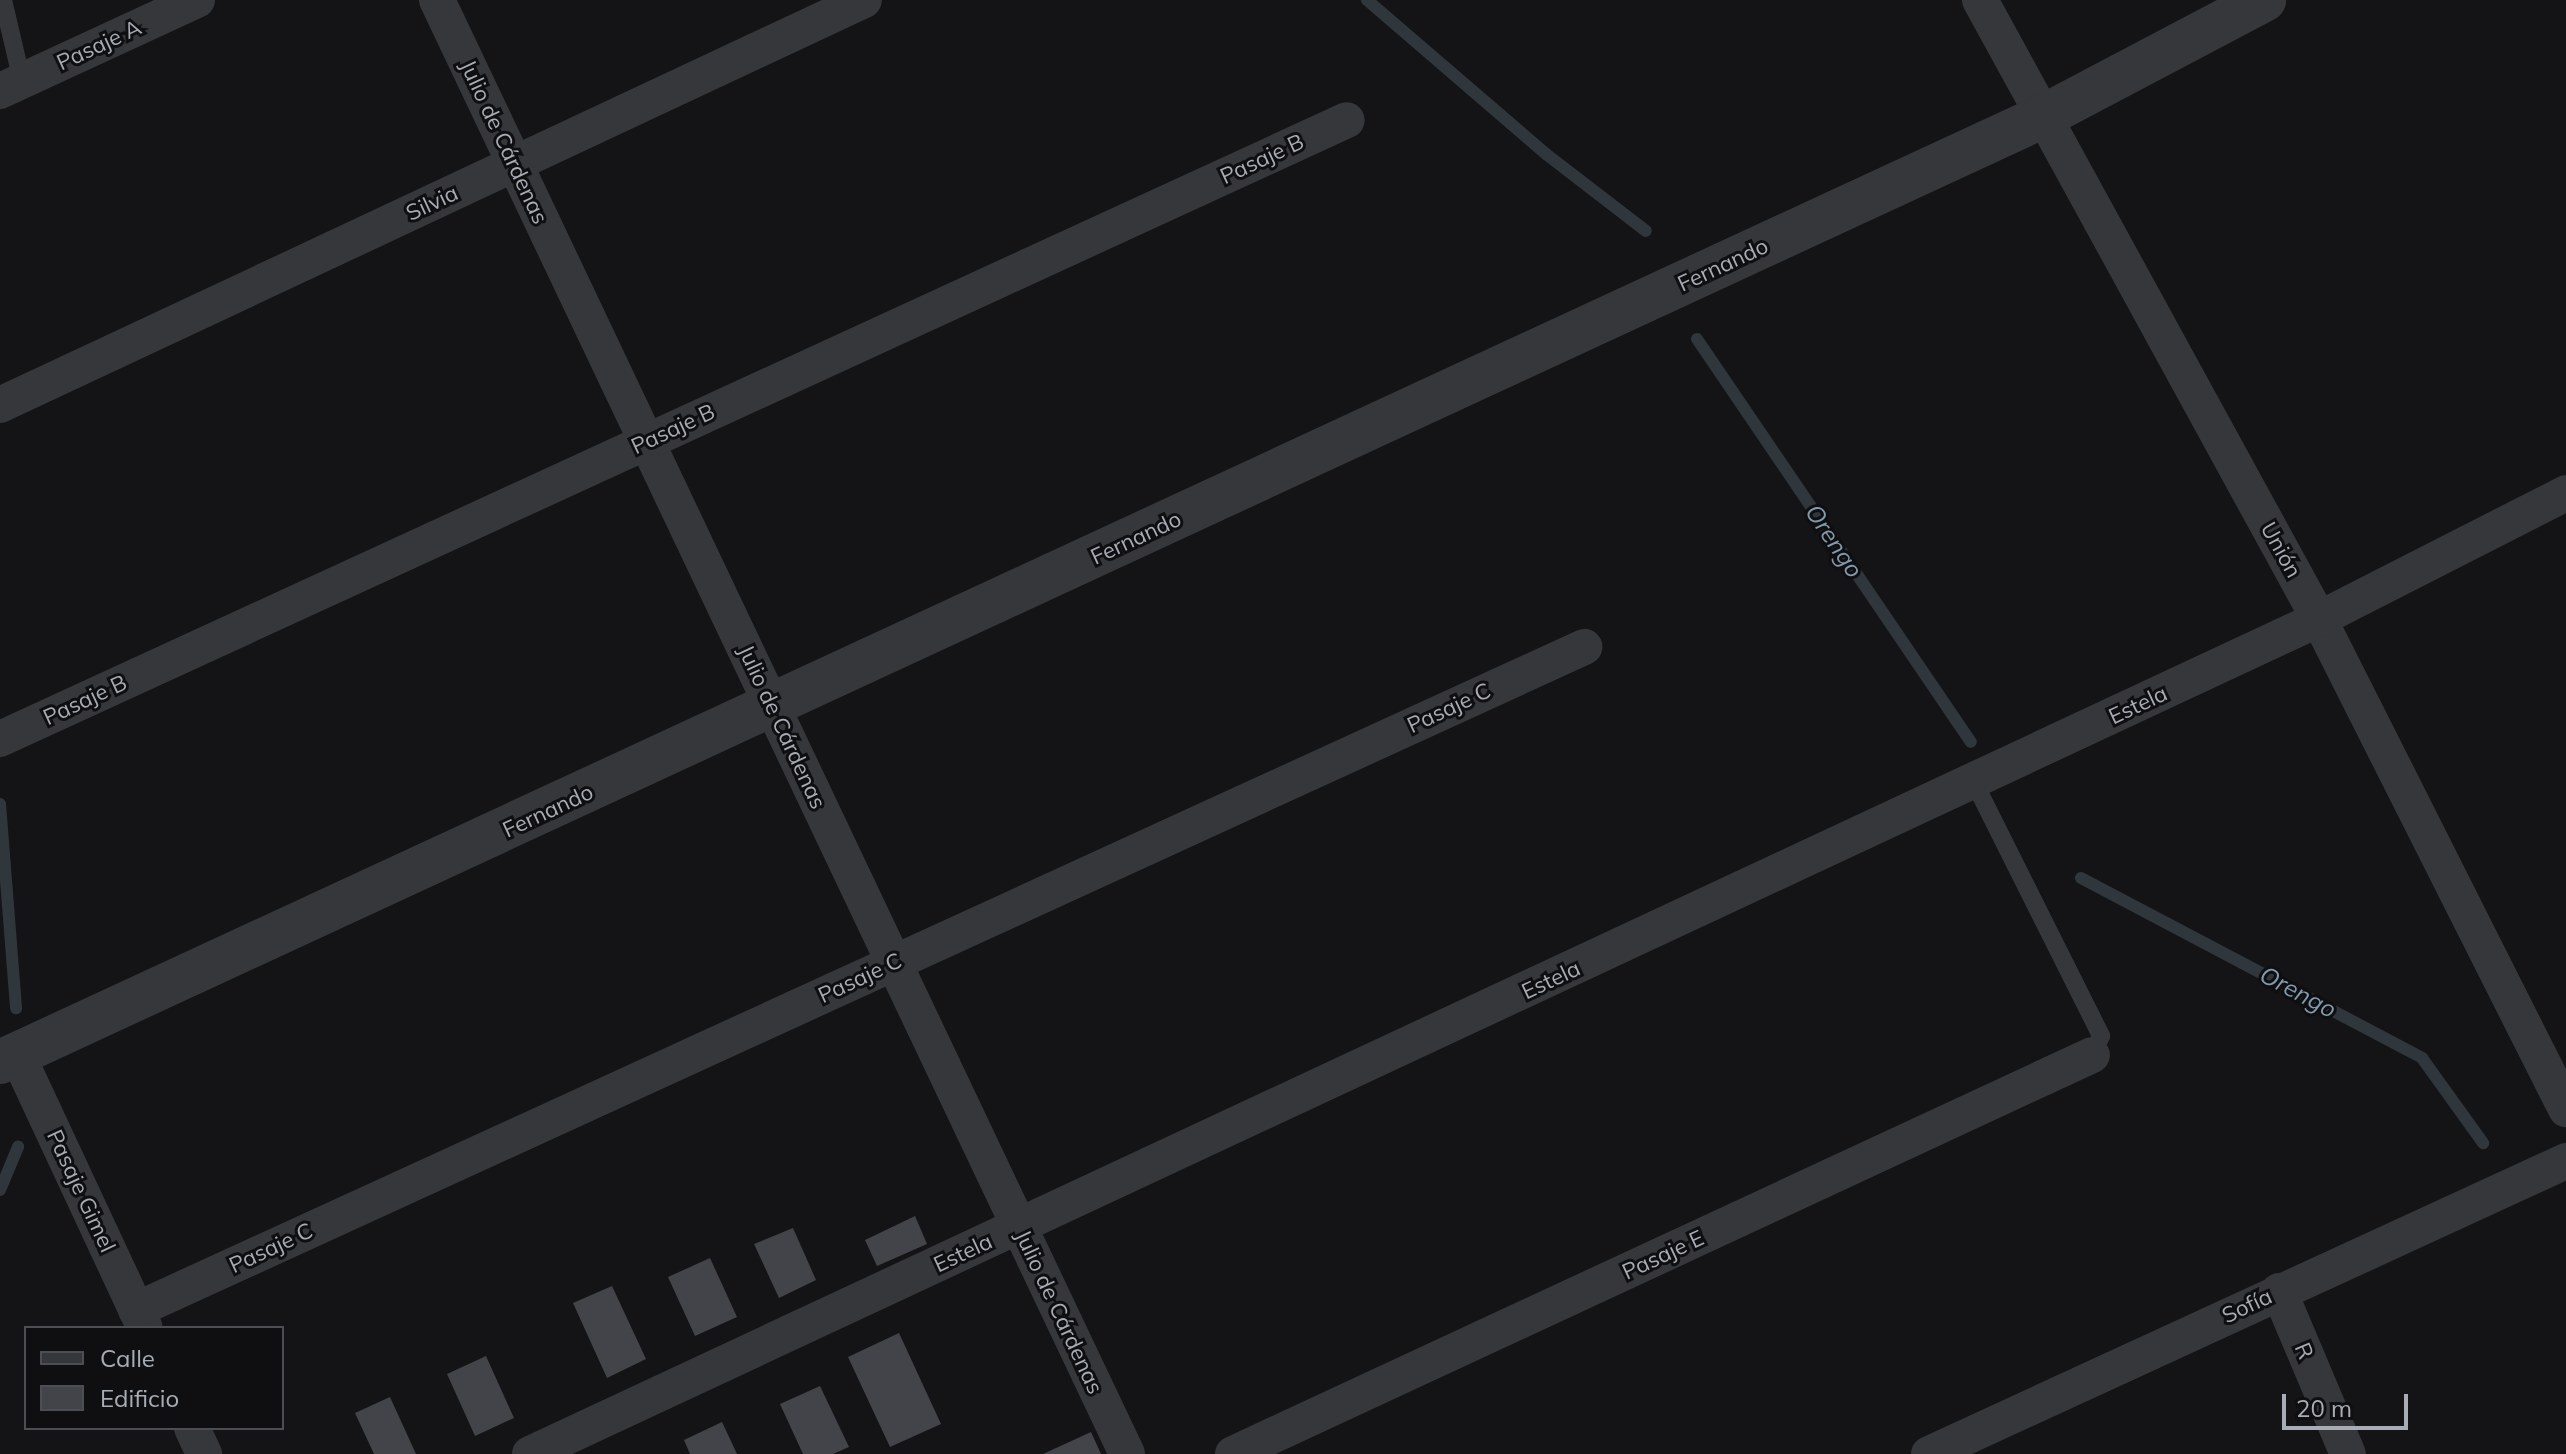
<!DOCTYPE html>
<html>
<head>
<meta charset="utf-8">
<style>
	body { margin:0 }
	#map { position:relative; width:2566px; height:1454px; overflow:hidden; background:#141416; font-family:Mulish,sans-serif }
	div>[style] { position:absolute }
	.stream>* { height:12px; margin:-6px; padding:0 6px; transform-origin:6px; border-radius:6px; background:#2f373d }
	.building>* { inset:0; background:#434449 }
	.service>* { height:18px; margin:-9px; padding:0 9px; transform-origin:9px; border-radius:9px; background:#36373a }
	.minor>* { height:36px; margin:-18px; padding:0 18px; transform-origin:18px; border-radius:18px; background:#36373a }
	.tertiary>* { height:44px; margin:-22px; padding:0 22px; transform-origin:22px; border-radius:22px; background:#36373a }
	span { translate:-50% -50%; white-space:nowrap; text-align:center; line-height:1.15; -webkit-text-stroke:6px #0f0f11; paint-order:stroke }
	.street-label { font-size:22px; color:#a7acb5 }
	.water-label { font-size:24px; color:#819aad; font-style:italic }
	.legend { position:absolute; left:24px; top:1326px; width:260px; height:104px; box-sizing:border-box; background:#0f0f11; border:2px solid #4c4e53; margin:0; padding:10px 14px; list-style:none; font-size:24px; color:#a7acb5 }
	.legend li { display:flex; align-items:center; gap:16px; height:40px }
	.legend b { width:40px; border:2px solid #4c4e53 }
	.scale { position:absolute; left:2282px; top:1394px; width:126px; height:36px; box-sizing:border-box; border:4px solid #a7acb5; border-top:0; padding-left:10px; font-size:24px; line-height:28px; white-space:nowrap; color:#a7acb5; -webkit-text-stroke:6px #0f0f11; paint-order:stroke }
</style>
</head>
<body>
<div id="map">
	<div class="stream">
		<i style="left:1367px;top:0;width:236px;rotate:40.7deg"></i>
		<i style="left:1546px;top:154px;width:126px;rotate:37.6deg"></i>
		<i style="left:1697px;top:339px;width:487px;rotate:55.8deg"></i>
		<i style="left:0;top:804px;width:205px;rotate:85.5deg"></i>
		<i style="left:2081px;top:878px;width:386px;rotate:27.8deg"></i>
		<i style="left:2422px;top:1058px;width:105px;rotate:54.3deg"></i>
		<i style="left:0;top:1190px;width:47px;rotate:-67.3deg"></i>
	</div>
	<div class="building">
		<i style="clip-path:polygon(915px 1216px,927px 1244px,877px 1266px,865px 1240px)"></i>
		<i style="clip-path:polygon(793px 1228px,816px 1280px,779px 1298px,754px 1244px)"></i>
		<i style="clip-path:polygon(710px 1258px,737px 1317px,695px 1336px,668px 1277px)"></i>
		<i style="clip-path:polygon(612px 1286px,646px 1359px,607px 1378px,573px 1303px)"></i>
		<i style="clip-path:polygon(899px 1333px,941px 1424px,890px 1447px,848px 1357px)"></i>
		<i style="clip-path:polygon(486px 1356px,514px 1418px,475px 1436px,447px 1374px)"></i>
		<i style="clip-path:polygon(820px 1386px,849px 1447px,833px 1454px,803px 1454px,780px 1404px)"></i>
		<i style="clip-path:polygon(390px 1397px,416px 1454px,374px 1454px,355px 1413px)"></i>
		<i style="clip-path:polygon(722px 1422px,737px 1454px,690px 1454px,684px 1440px)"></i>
		<i style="clip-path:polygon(1091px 1432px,1101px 1454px,1043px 1454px)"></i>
	</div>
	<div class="service">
		<i style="left:3px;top:0;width:83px;rotate:76.8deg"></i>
		<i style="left:1974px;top:782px;width:284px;rotate:63.4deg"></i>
		<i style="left:2101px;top:1036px;width:21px;rotate:115deg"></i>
	</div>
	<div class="minor">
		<i style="left:437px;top:0;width:1609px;rotate:64.61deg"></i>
		<i style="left:1980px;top:0;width:706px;rotate:61.29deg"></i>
		<i style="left:2319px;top:619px;width:549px;rotate:63.25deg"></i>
		<i style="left:0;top:91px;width:217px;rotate:-24.8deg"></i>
		<i style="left:0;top:405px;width:954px;rotate:-25.11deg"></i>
		<i style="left:0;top:739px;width:1482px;rotate:-24.68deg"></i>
		<i style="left:17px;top:1054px;width:302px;rotate:65deg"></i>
		<i style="left:2279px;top:1291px;width:177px;rotate:67.1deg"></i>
		<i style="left:136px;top:1310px;width:1593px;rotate:-24.6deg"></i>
		<i style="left:192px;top:1428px;width:29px;rotate:65deg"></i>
		<i style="left:530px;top:1454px;width:1974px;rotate:-25.02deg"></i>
		<i style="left:2319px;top:619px;width:277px;rotate:-27deg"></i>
		<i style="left:1233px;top:1454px;width:947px;rotate:-24.91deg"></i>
		<i style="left:1929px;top:1454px;width:701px;rotate:-24.7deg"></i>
	</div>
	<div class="tertiary">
		<i style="left:0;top:1062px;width:2252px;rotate:-24.84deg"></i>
		<i style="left:2044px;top:116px;width:249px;rotate:-27.8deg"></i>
	</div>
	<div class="street-label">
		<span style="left:99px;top:45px;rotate:-25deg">Pasaje A</span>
		<span style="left:504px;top:142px;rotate:65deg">Julio de Cárdenas</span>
		<span style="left:1262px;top:159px;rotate:-25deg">Pasaje B</span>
		<span style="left:432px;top:203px;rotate:-25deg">Silvia</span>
		<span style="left:1723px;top:265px;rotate:-25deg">Fernando</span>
		<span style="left:673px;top:429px;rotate:-25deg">Pasaje B</span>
		<span style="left:1136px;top:538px;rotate:-25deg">Fernando</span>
		<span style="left:2281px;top:550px;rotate:61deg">Unión</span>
		<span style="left:85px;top:700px;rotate:-25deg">Pasaje B</span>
		<span style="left:2138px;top:705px;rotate:-25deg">Estela</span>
		<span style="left:1449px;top:708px;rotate:-25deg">Pasaje C</span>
		<span style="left:782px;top:727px;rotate:65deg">Julio de Cárdenas</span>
		<span style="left:548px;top:811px;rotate:-25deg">Fernando</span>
		<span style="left:860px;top:978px;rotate:-25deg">Pasaje C</span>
		<span style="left:1551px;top:980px;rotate:-25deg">Estela</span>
		<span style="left:81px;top:1191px;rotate:65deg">Pasaje Gimel</span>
		<span style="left:271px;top:1248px;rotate:-25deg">Pasaje C</span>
		<span style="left:963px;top:1253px;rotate:-25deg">Estela</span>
		<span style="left:1663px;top:1255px;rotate:-25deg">Pasaje E</span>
		<span style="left:2247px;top:1306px;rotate:-25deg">Sofía</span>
		<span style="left:1059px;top:1312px;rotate:65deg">Julio de Cárdenas</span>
		<span style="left:2304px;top:1351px;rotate:67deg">R</span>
	</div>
	<div class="water-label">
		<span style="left:1834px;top:541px;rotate:56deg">Orengo</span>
		<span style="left:2298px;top:992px;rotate:28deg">Orengo</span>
	</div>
	<ul class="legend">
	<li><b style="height:10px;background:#36373a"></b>Calle</li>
	<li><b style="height:22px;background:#434449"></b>Edificio</li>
	</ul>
	<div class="scale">20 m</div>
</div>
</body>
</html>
